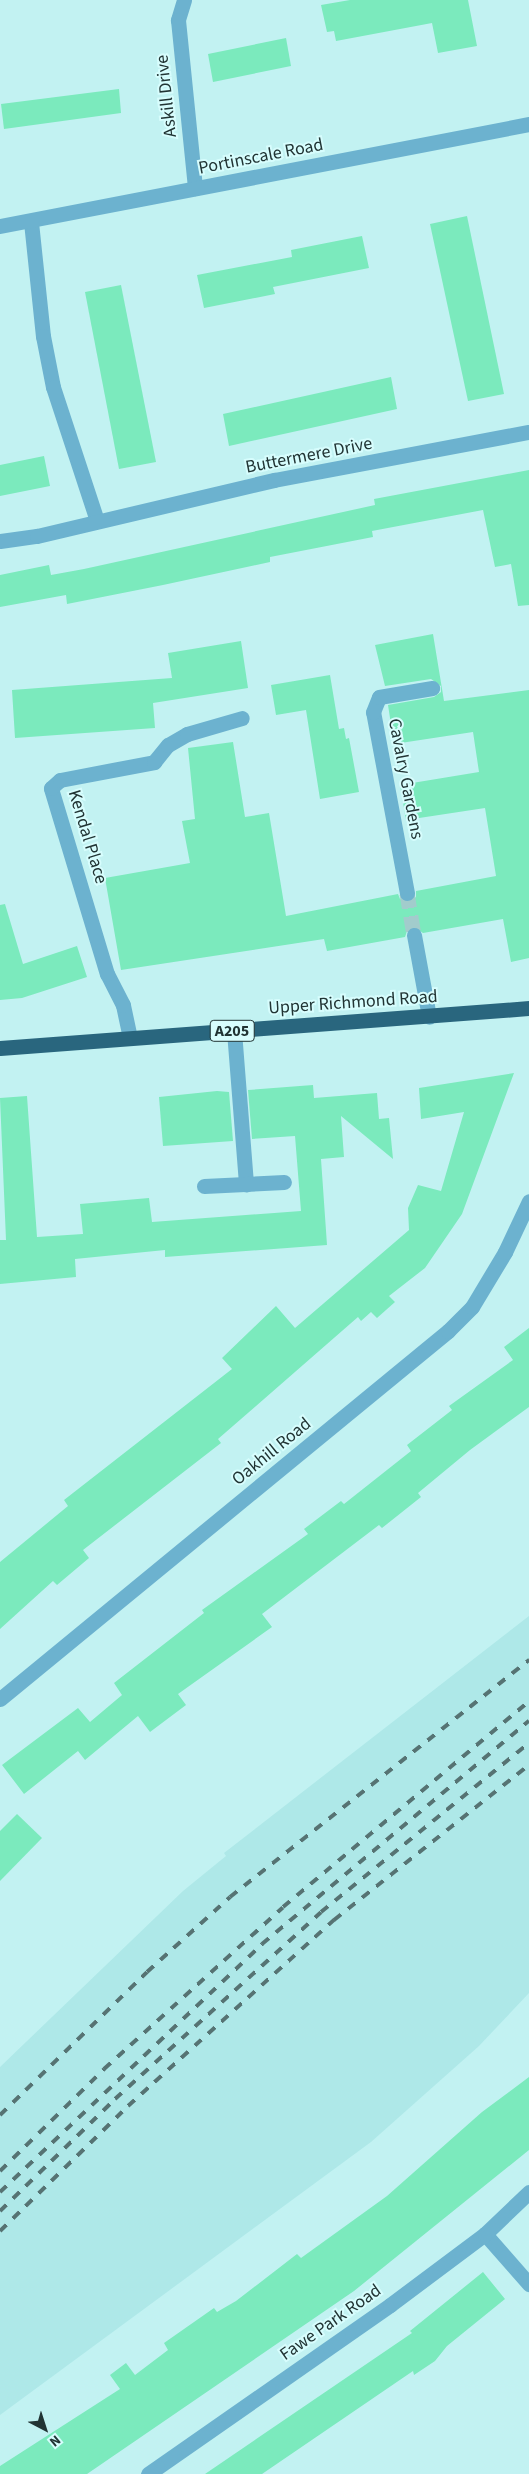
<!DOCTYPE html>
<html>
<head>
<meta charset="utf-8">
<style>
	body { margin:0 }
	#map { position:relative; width:529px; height:2474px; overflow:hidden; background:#c2f2f2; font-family:"Source Sans 3",sans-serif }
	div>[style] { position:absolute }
	.built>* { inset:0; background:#aee8e8 }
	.building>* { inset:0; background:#7beabd }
	.street-tunnel>* { height:15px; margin-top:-7.5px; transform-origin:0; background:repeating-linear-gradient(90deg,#a2cccc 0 15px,transparent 0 23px) }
	.street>* { height:15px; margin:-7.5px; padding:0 7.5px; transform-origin:7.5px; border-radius:7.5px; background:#6cb2cf }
	.highway>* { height:15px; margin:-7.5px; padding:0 7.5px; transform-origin:7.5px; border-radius:7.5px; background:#29667e }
	.rail>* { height:4px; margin-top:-2px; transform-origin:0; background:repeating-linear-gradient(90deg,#567373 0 9px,transparent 0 18px) }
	span { translate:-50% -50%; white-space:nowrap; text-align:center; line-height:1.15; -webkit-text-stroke:4px #d7fdfd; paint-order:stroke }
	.shield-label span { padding:1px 4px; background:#d7fdfd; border:1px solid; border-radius:4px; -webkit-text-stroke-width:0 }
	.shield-label { font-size:16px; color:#213434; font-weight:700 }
	.street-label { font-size:18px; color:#213434 }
	.north { position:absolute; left:20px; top:2404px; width:50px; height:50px; -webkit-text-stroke:4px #d7fdfd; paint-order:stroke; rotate:140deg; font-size:14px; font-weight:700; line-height:20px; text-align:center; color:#213434 }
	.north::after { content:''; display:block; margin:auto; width:18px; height:22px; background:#213434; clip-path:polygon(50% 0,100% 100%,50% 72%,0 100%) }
</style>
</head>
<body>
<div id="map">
	<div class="built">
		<i style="clip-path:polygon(529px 1616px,529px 1993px,479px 2046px,371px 2142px,0 2415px,0 2067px,183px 1891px,226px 1856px,224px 1853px)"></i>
	</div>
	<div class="building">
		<i style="clip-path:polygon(350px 0,468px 0,477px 46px,438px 53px,432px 23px,336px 41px,334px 31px,327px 32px,321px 5px)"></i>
		<i style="clip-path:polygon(286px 38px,291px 66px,213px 82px,208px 54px)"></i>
		<i style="clip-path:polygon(119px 89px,121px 113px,4px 129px,1px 104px)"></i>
		<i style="clip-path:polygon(467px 216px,504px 394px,468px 401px,430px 224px)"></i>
		<i style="clip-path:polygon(362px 236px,369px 268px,273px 287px,275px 294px,204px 308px,197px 275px,292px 257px,291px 250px)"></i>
		<i style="clip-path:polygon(121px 285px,156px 462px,119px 469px,85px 292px)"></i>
		<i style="clip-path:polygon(391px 377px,397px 409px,229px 446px,223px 414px)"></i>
		<i style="clip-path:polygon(44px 456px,50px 486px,0 496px,0 465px)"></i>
		<i style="clip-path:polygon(529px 470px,529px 605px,518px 606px,511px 564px,495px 567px,483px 510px,372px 531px,373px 537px,270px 557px,270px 562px,163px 585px,67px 604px,66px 595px,0 607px,0 575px,49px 565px,51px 575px,84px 569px,375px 505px,374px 499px)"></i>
		<i style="clip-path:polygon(433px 634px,444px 701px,529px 690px,529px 958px,511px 962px,503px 919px,423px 933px,413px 926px,408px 928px,405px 937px,327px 951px,324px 939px,121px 970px,105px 878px,190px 863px,182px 821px,195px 819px,188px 748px,233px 742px,245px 817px,269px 813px,286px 916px,398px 894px,400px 899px,409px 902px,416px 897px,416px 891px,496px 876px,485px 808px,406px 820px,400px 785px,479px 772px,473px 732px,394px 744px,388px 705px,434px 697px,441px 692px,441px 686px,431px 679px,385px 686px,375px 645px)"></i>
		<i style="clip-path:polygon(241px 641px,248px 688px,153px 703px,155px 728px,15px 738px,12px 690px,172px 678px,168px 653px)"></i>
		<i style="clip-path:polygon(330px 675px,339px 729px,344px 728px,346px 739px,349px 738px,359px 792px,320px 799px,306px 710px,276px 715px,271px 685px)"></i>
		<i style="clip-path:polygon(5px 904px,23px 964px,77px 946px,87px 977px,22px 998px,0 1000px,0 905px)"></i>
		<i style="clip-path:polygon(514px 1073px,462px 1214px,425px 1268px,389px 1296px,395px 1302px,377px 1318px,371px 1312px,361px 1321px,358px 1317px,218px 1439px,221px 1443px,83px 1550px,89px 1558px,57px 1585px,53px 1581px,0 1629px,0 1562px,68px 1506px,64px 1500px,232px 1369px,222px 1358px,276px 1306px,295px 1328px,409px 1230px,408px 1208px,418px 1185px,441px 1191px,464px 1112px,421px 1119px,419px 1088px)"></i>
		<i style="clip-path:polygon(313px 1085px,314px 1098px,377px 1093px,379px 1119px,389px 1118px,393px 1159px,341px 1116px,344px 1157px,321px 1159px,327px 1245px,165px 1257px,165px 1250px,75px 1259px,76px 1277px,0 1284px,0 1240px,6px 1240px,0 1098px,27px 1096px,37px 1237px,83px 1234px,80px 1204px,149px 1198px,152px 1222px,301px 1211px,295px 1136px,252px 1139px,248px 1090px)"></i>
		<i style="clip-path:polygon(217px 1091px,229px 1092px,233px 1141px,163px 1146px,159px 1097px)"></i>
		<i style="clip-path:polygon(529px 1328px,529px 1407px,470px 1450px,418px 1493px,421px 1497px,382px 1528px,379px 1525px,262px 1614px,272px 1627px,178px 1694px,186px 1705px,150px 1732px,138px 1716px,85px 1760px,78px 1751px,24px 1794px,2px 1765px,78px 1708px,90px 1722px,122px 1695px,114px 1683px,204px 1613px,202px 1610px,308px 1534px,304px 1529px,341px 1501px,344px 1504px,411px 1451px,407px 1445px,452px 1410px,449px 1406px,513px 1360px,504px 1347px)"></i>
		<i style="clip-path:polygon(17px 1814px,42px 1838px,0 1881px,0 1831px)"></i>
		<i style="clip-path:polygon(529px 2077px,529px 2150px,354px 2291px,87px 2474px,0 2474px,0 2466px,120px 2389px,110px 2375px,126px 2363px,135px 2375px,168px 2350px,164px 2343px,214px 2308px,217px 2312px,236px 2301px,297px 2254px,301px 2258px,387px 2196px,482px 2112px)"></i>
		<i style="clip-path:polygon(483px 2272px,505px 2299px,447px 2346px,435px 2361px,414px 2375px,413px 2371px,262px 2474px,205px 2474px,412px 2333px,410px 2331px)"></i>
	</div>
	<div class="street-tunnel">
		<i style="left:407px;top:893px;width:43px;rotate:80.5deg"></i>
	</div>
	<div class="street">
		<i style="left:184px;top:0;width:21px;rotate:107deg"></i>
		<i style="left:178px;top:20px;width:169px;rotate:84.2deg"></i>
		<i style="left:31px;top:222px;width:115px;rotate:84deg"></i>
		<i style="left:43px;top:336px;width:52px;rotate:78.9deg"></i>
		<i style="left:53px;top:387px;width:141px;rotate:71.8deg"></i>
		<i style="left:0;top:226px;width:539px;rotate:-10.91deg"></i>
		<i style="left:0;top:541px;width:37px;rotate:-8deg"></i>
		<i style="left:37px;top:536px;width:244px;rotate:-13.3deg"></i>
		<i style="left:274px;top:480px;width:259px;rotate:-10.7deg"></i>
		<i style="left:407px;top:893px;width:184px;rotate:-100.6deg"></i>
		<i style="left:373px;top:712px;width:16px;rotate:-68deg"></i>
		<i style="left:379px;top:697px;width:54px;rotate:-9.6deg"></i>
		<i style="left:414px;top:935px;width:83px;rotate:79.6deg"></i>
		<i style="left:234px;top:1031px;width:154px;rotate:85.5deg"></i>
		<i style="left:130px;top:1038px;width:34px;rotate:-102deg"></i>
		<i style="left:123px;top:1005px;width:35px;rotate:-117deg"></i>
		<i style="left:107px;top:974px;width:194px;rotate:-106.8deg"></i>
		<i style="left:51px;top:788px;width:12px;rotate:-42deg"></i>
		<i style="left:60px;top:780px;width:96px;rotate:-10.8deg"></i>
		<i style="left:154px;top:762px;width:22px;rotate:-51deg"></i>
		<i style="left:168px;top:745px;width:22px;rotate:-30deg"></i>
		<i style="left:187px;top:734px;width:57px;rotate:-16.2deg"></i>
		<i style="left:204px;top:1186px;width:80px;rotate:-2.9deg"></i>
		<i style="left:0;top:1699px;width:580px;rotate:-39.4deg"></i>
		<i style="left:448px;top:1331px;width:34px;rotate:-45deg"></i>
		<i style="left:472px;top:1307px;width:64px;rotate:-59deg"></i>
		<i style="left:505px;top:1252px;width:56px;rotate:-64.8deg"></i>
		<i style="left:485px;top:2234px;width:67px;rotate:48.7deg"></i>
		<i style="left:148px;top:2474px;width:295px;rotate:-34.9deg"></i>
		<i style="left:390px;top:2305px;width:119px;rotate:-36.8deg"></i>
		<i style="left:485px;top:2234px;width:61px;rotate:-43.7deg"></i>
	</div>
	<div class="highway">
		<i style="left:0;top:1048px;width:531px;rotate:-4.32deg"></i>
	</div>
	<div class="rail">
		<i style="left:0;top:2115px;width:205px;rotate:-44.2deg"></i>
		<i style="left:147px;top:1972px;width:112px;rotate:-42.1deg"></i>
		<i style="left:230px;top:1897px;width:382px;rotate:-38.4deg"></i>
		<i style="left:0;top:2171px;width:146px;rotate:-44.4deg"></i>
		<i style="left:104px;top:2069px;width:241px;rotate:-42.1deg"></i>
		<i style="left:283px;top:1907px;width:321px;rotate:-39.9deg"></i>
		<i style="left:0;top:2192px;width:361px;rotate:-43.4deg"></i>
		<i style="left:262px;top:1944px;width:348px;rotate:-39.9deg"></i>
		<i style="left:0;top:2211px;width:161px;rotate:-44.2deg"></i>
		<i style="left:115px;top:2099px;width:278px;rotate:-42.2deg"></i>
		<i style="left:321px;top:1912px;width:268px;rotate:-39.1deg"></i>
		<i style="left:0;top:2231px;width:179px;rotate:-44.3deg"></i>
		<i style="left:128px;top:2106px;width:278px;rotate:-42.1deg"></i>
		<i style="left:334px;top:1920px;width:249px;rotate:-38.5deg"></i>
	</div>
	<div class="shield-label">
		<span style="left:232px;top:1031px">A205</span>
	</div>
	<div class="street-label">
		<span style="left:167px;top:96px;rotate:-96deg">Askill Drive</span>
		<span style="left:261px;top:157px;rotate:-11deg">Portinscale Road</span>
		<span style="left:309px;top:456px;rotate:-11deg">Buttermere Drive</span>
		<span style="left:405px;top:779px;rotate:79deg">Cavalry Gardens</span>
		<span style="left:87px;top:837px;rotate:73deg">Kendal Place</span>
		<span style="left:353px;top:1003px;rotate:-4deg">Upper Richmond Road</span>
		<span style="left:272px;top:1452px;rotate:-39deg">Oakhill Road</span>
		<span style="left:331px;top:2323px;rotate:-35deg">Fawe Park Road</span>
	</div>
	<div class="north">N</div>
</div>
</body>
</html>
